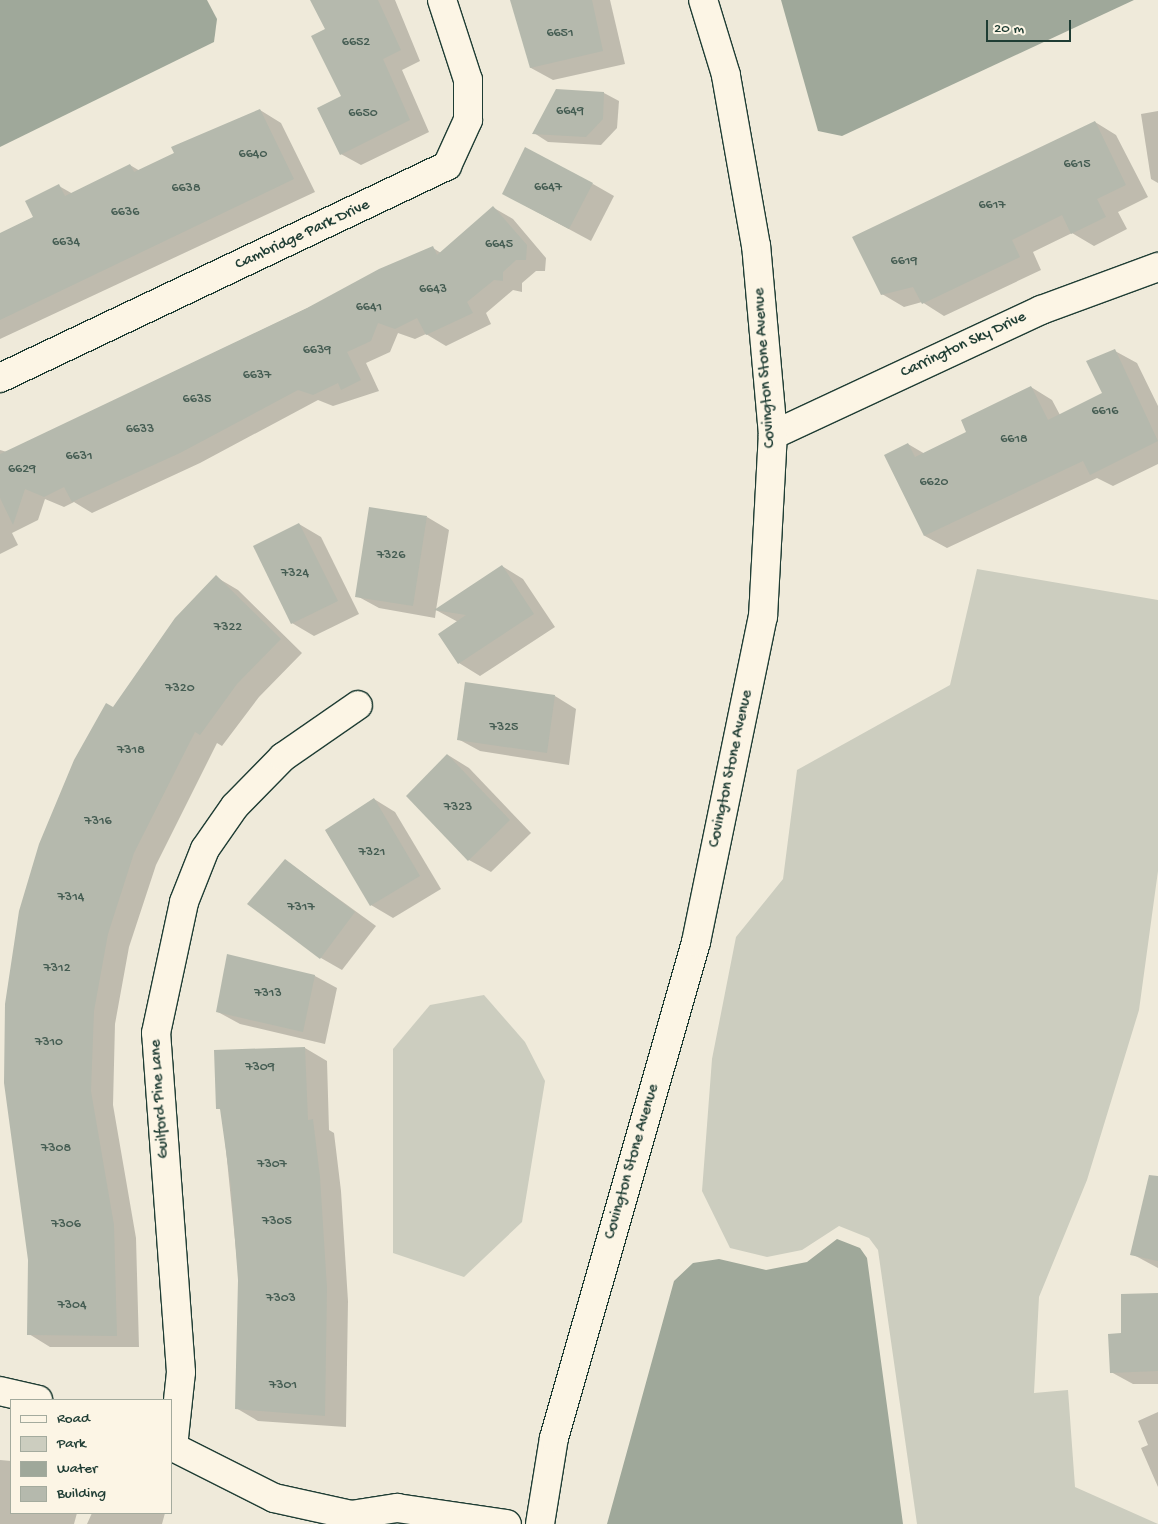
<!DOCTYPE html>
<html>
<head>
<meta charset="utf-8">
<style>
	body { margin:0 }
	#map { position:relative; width:1158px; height:1524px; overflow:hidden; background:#efeada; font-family:"Gochi Hand",sans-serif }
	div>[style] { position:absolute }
	.green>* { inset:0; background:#cccdbf }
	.water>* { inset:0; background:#9fa89a }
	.shadow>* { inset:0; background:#0003 }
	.building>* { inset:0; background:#b5b9ad }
	.roads { filter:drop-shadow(1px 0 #1f3d34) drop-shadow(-1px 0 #1f3d34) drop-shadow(0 1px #1f3d34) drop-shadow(0 -1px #1f3d34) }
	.minor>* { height:28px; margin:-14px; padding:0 14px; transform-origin:14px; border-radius:14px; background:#fcf5e5 }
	span { translate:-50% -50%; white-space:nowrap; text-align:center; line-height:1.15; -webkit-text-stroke:4.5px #fcf5e5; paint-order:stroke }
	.number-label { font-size:14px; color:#445c52 }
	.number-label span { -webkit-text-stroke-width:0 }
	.street-label { font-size:16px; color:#1f3d34 }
	.legend { position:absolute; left:10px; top:1399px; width:162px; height:115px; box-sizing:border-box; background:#fcf5e5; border:1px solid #a4ab9e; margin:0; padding:6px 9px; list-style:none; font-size:15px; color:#1f3d34 }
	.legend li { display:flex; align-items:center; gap:10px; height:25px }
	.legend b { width:25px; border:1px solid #a4ab9e }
	.scale { position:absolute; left:986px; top:20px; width:85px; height:22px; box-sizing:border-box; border:2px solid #1f3d34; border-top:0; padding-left:6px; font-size:15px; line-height:18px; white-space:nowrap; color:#1f3d34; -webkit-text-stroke:4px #fcf5e5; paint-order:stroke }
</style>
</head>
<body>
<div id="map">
	<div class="green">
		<i style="clip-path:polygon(977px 569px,1158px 600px,1158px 871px,1139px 1010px,1087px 1180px,1039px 1297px,1034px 1393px,1068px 1390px,1075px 1487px,1158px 1524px,917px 1524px,878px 1250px,869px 1238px,839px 1226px,802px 1250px,767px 1257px,730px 1248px,702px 1191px,712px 1059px,736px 937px,783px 879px,797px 770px,950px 685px)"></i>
		<i style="clip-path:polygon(484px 995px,525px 1042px,545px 1081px,522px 1222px,464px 1277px,393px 1253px,393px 1049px,430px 1005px)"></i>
	</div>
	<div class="water">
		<i style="clip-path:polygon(0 0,207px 0,217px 19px,214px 42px,0 147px)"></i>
		<i style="clip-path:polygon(781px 0,1134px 0,842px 136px,818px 131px)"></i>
		<i style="clip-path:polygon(837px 1239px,860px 1248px,867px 1258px,903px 1524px,607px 1524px,674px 1281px,693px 1263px,719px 1259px,766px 1270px,807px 1262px)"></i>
	</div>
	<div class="shadow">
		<i style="clip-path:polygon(318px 0,395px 0,420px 61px,402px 70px,429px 132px,361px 165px,341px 154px,343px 97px)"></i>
		<i style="clip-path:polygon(512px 0,610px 0,625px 64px,553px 80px,531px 68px)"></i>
		<i style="clip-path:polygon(557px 90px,604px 93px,619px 101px,617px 128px,601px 145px,548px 142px,534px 133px)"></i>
		<i style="clip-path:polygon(260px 110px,281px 123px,315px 192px,0 339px,0 234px,34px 217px,59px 186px,73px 194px,130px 165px,140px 171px)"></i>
		<i style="clip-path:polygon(1158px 111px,1158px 183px,1151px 179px,1141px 114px)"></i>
		<i style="clip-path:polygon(1095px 122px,1116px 135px,1148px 197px,1118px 212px,1127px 229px,1094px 246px,1072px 233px,1033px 252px,1041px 270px,944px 316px,922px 302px,904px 307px,882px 294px)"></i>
		<i style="clip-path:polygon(593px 184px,614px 196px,591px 241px,526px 206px)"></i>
		<i style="clip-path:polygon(494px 208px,513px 219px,546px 258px,545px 271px,536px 271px,522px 283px,522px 292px,513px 290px,486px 313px,491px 324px,446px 346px,426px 334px,415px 339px,398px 333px,390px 352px,366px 363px,379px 391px,333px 406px,318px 400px,200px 463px,92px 513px,74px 502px,64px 507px,45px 499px,38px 520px,12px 533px,18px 545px,0 554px,0 450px,7px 452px,433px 248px,441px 253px)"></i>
		<i style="clip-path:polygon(1115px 351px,1137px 363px,1158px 406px,1158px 464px,1113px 486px,1097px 478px,947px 548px,925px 536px,908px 444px,925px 454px,968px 432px,1031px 387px,1052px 400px,1060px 415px,1104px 394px)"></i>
		<i style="clip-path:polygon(427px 517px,449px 530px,436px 610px,502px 566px,523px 579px,555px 627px,480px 676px,459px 663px,458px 622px,436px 610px,435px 618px,379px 608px,357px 596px)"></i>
		<i style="clip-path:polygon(299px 524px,321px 537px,359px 614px,314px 636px,292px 623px)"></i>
		<i style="clip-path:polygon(216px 577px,238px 590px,302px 653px,259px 697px,222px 746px,217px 743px,156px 865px,129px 947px,115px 1024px,113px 1105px,136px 1238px,139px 1347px,50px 1347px,29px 1334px,114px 709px)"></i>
		<i style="clip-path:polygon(555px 696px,576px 709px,569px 765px,480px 751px,458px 739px)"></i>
		<i style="clip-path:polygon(448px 755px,469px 768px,531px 833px,491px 872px,469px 860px)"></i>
		<i style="clip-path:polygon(374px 799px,395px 812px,441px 889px,393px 918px,371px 905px,326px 831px)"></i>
		<i style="clip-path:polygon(285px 860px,376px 926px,342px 970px,321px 958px)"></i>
		<i style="clip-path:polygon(228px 956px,315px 976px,337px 988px,325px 1044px,240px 1024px,218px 1012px)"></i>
		<i style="clip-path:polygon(305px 1048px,327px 1061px,329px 1130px,334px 1133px,341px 1191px,348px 1301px,346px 1427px,258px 1421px,236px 1408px,239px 1280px,222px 1110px,217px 1108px)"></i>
		<i style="clip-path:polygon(1158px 1182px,1158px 1268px,1132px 1254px)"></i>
		<i style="clip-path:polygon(1158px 1294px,1158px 1384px,1133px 1384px,1111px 1372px,1122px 1335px)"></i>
		<i style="clip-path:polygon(1158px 1412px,1158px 1487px,1141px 1448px,1148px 1445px,1138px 1421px)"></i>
		<i style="clip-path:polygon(0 1460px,11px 1461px,11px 1513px,77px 1513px,74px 1524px,0 1524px)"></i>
		<i style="clip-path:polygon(92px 1513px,165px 1513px,162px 1524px,87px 1524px)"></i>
	</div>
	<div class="building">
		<i style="clip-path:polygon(310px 0,378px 0,401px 50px,383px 59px,410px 120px,340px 155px,317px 108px,341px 96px,311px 36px,325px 29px)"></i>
		<i style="clip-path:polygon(510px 0,592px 0,603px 51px,530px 68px)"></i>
		<i style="clip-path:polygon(556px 89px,604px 92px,603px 119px,586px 137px,532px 134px)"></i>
		<i style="clip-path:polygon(260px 109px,294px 179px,0 320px,0 233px,33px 217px,25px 201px,59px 184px,65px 196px,130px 164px,134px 172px,174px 153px,171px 147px)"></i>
		<i style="clip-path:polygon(1095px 121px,1126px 185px,1097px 199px,1106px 217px,1071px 234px,1062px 215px,1012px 240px,1020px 257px,922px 304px,913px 287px,881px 295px,852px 237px)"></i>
		<i style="clip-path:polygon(525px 147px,593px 183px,569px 229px,502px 194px)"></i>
		<i style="clip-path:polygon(493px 206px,527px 245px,526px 260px,516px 260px,503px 272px,503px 281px,494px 280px,467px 302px,473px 313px,426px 335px,417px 318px,395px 329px,378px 323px,371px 341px,347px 352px,361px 380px,341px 390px,338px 383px,313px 395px,298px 390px,180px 453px,72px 502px,64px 487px,44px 497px,25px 489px,13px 525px,0 498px,0 454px,307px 308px,379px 269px,433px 246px,437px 255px)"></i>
		<i style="clip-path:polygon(1115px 349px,1158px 441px,1090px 475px,1083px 461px,924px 536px,884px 455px,908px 443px,915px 457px,966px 432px,961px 420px,1031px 386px,1048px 420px,1102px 393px,1086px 361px)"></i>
		<i style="clip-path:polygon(369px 507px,427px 516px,413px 606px,355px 597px)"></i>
		<i style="clip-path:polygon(299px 523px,338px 601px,291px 624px,253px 546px)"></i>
		<i style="clip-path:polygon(502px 565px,534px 614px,458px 664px,438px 634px,466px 615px,434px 610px)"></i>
		<i style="clip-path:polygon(216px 575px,281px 639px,237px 684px,200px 735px,195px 732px,134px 853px,108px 934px,94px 1011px,91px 1091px,114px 1225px,117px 1336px,27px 1335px,28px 1260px,4px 1083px,5px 1004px,19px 911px,39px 844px,74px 760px,106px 703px,113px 707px,175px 618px)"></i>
		<i style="clip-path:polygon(465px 682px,555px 695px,547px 753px,457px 740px)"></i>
		<i style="clip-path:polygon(447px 754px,510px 820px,468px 861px,406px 796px)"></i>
		<i style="clip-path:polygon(374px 798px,420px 876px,370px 906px,325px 830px)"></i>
		<i style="clip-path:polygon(285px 859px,355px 912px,320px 959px,247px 904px)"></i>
		<i style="clip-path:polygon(227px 954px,315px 975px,303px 1032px,216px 1012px)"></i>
		<i style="clip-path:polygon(305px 1047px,308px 1120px,313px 1119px,320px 1177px,327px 1288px,325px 1416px,235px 1409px,238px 1280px,231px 1187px,220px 1109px,216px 1109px,214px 1050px)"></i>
		<i style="clip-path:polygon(1149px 1175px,1158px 1176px,1158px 1261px,1130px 1255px)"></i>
		<i style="clip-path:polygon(1158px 1293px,1158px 1371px,1110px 1373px,1108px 1334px,1121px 1333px,1121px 1294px)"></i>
	</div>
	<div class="roads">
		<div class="minor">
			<i style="left:0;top:378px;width:495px;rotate:-25.4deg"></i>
			<i style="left:447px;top:166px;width:51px;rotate:-65.5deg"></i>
			<i style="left:468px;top:120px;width:40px;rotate:-90deg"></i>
			<i style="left:468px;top:80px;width:84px;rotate:-108deg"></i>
			<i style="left:773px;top:435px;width:296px;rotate:-25deg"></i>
			<i style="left:1041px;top:310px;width:125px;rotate:-20.2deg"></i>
			<i style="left:0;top:1391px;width:39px;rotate:13deg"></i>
			<i style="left:171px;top:1446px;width:115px;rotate:26.8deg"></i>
			<i style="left:274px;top:1498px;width:79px;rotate:12.4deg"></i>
			<i style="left:173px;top:1447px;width:75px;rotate:-83.9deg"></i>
			<i style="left:181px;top:1372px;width:340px;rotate:-94.2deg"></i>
			<i style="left:156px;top:1033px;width:134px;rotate:-77.9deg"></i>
			<i style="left:184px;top:902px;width:57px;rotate:-68.4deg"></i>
			<i style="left:205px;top:849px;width:52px;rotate:-55.1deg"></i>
			<i style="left:235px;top:806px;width:69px;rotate:-45.6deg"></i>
			<i style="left:283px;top:757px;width:91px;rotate:-34.7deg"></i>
			<i style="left:358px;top:1524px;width:11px;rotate:-128deg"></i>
			<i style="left:351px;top:1515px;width:47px;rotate:-8.7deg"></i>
			<i style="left:397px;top:1508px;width:111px;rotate:8.3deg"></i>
			<i style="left:540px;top:1524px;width:87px;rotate:-80.8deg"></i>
			<i style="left:554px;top:1438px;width:516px;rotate:-74.02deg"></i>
			<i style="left:696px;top:942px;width:332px;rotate:-78.4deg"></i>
			<i style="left:763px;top:617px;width:182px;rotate:-86.9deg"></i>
			<i style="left:773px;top:435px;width:190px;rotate:-95.1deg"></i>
			<i style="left:756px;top:246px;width:174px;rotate:-100deg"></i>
			<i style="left:726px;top:75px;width:78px;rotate:-107deg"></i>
		</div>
	</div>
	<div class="number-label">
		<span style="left:560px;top:34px">6651</span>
		<span style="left:356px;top:43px">6652</span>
		<span style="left:570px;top:112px">6649</span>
		<span style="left:363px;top:114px">6650</span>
		<span style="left:253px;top:155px">6640</span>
		<span style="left:1077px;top:165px">6615</span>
		<span style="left:548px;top:188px">6647</span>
		<span style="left:186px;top:189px">6638</span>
		<span style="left:992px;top:206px">6617</span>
		<span style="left:125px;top:213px">6636</span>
		<span style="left:66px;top:243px">6634</span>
		<span style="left:499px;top:245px">6645</span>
		<span style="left:904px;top:262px">6619</span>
		<span style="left:433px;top:290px">6643</span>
		<span style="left:369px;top:308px">6641</span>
		<span style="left:317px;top:351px">6639</span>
		<span style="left:257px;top:376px">6637</span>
		<span style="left:197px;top:400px">6635</span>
		<span style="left:1105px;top:412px">6616</span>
		<span style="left:140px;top:430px">6633</span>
		<span style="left:1014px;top:440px">6618</span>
		<span style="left:79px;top:457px">6631</span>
		<span style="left:22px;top:470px">6629</span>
		<span style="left:934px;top:483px">6620</span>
		<span style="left:391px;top:556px">7326</span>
		<span style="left:295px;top:574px">7324</span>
		<span style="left:228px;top:628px">7322</span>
		<span style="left:180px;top:689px">7320</span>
		<span style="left:504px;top:728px">7325</span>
		<span style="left:131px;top:751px">7318</span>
		<span style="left:458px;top:808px">7323</span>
		<span style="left:98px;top:822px">7316</span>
		<span style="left:372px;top:853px">7321</span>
		<span style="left:71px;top:898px">7314</span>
		<span style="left:301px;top:908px">7317</span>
		<span style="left:57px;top:969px">7312</span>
		<span style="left:268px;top:994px">7313</span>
		<span style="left:49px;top:1043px">7310</span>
		<span style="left:260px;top:1068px">7309</span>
		<span style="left:56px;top:1149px">7308</span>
		<span style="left:272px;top:1165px">7307</span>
		<span style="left:277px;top:1222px">7305</span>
		<span style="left:66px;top:1225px">7306</span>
		<span style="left:281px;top:1299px">7303</span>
		<span style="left:72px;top:1306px">7304</span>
		<span style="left:283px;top:1386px">7301</span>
	</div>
	<div class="street-label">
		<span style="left:303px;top:236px;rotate:-25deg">Cambridge Park Drive</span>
		<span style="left:964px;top:346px;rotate:-25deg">Carrington Sky Drive</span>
		<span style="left:766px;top:368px;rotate:-94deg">Covington Stone Avenue</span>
		<span style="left:732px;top:769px;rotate:-78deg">Covington Stone Avenue</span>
		<span style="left:161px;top:1099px;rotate:-94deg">Guilford Pine Lane</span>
		<span style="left:633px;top:1162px;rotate:-74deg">Covington Stone Avenue</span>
	</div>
	<ul class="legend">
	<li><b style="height:6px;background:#fcf5e5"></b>Road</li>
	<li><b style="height:14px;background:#cccdbf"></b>Park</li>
	<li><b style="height:14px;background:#9fa89a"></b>Water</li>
	<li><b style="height:14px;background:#b5b9ad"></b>Building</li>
	</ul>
	<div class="scale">20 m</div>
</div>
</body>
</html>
